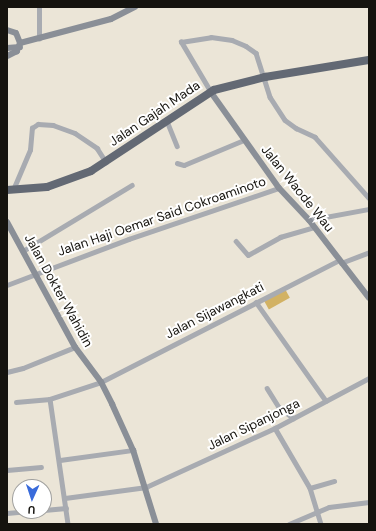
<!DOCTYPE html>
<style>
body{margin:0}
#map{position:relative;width:376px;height:531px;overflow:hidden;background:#ebe5d7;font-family:"DM Sans",sans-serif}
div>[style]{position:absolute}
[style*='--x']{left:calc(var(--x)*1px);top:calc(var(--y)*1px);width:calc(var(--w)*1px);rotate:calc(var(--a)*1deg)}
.green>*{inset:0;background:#d2b264;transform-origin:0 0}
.street>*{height:4.5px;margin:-2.25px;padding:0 2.25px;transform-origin:2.25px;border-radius:2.25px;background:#a8abb1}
.secondary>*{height:6px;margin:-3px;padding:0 3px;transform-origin:3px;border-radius:3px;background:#8a8f97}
.highway>*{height:8px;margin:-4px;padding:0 4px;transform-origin:4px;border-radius:4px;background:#636974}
span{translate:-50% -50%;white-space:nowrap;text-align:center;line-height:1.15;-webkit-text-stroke:4px #fff;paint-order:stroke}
.street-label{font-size:13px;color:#15130e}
.frame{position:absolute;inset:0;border:8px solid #15130e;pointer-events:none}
.north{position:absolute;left:12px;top:479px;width:40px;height:40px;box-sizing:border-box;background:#fff;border:1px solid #a1a19f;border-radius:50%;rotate:183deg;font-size:11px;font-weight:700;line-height:16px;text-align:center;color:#15130e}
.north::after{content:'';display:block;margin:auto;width:14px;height:18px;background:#396bdb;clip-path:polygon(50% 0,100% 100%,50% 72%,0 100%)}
</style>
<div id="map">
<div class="green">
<div style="left:285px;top:289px;width:10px;height:24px;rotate:61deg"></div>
</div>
<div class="street">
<div style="--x:39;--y:39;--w:32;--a:-90"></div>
<div style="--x:210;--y:91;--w:57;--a:-120.6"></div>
<div style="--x:181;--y:42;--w:30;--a:-9"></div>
<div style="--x:211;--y:37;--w:21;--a:8"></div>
<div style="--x:232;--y:40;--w:15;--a:23"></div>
<div style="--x:246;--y:46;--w:12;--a:35"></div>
<div style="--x:256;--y:53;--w:46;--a:72.3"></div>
<div style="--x:270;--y:97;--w:27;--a:57"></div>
<div style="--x:285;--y:120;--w:14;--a:36"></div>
<div style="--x:296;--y:128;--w:21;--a:25"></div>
<div style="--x:315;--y:137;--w:81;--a:48.5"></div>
<div style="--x:167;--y:121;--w:27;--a:68"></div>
<div style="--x:177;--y:163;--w:7;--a:16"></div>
<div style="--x:184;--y:165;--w:65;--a:-22.6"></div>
<div style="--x:13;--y:190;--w:43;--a:-67"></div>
<div style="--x:30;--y:150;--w:22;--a:-85"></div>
<div style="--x:32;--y:128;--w:7;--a:-34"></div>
<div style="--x:38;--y:124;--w:15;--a:4"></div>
<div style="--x:53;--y:125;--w:23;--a:20"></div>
<div style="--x:75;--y:133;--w:27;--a:34"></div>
<div style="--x:97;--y:148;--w:17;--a:57"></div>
<div style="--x:309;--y:220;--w:61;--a:-10.4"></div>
<div style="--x:236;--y:241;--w:18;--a:49"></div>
<div style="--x:248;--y:255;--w:37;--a:-29"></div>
<div style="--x:280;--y:237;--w:35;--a:-16"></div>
<div style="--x:23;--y:251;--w:127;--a:-31.2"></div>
<div style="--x:341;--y:263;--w:30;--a:-21"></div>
<div style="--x:7;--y:285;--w:130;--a:-20.7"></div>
<div style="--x:129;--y:239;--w:158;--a:-18.8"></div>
<div style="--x:256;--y:302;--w:121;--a:54.7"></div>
<div style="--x:7;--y:372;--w:16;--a:-14"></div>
<div style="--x:23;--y:368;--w:56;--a:-22"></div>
<div style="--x:267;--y:388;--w:22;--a:58"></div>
<div style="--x:279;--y:407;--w:18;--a:38"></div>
<div style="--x:50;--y:399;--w:126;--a:81.8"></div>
<div style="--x:16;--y:402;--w:34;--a:-5"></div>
<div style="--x:50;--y:399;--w:54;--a:-18.4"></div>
<div style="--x:101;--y:382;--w:267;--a:-27.1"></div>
<div style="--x:275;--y:428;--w:69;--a:59.7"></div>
<div style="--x:310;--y:488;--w:38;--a:73"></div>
<div style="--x:60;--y:460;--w:74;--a:-7.8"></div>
<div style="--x:7;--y:470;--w:34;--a:-5"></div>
<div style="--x:310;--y:488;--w:25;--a:-16"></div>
<div style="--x:65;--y:498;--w:82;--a:-7.7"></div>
<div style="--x:146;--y:487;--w:142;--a:-24.6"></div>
<div style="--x:275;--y:428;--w:106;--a:-28"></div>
<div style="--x:44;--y:510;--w:22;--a:-5"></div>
<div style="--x:7;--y:513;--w:21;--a:-5"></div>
<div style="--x:289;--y:524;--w:43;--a:-23"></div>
<div style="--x:329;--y:507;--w:40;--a:-7.1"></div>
</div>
<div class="secondary">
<div style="--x:7;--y:30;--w:9;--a:18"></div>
<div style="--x:16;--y:33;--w:11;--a:68"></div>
<div style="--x:20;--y:43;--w:9;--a:111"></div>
<div style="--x:17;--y:51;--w:11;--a:153"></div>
<div style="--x:20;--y:43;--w:94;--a:-14.8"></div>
<div style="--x:111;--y:19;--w:27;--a:-27"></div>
<div style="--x:7;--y:48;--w:13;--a:-4"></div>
<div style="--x:210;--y:91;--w:119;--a:54.6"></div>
<div style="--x:279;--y:188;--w:44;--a:46.8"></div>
<div style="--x:309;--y:220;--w:98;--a:52.4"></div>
<div style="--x:7;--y:222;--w:142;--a:61.5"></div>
<div style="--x:75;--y:347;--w:44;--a:53.4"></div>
<div style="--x:101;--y:382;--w:25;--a:63"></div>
<div style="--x:112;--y:404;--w:51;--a:65.5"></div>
<div style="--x:133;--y:450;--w:77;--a:72.7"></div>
</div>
<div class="highway">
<div style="--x:7;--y:190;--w:40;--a:-4.3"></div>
<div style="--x:47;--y:187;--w:47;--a:-20"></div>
<div style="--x:91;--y:171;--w:147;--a:-33.4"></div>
<div style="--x:214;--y:90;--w:53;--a:-14.3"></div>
<div style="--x:265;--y:77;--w:105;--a:-9.3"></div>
</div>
<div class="street-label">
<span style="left:155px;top:114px;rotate:-34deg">Jalan Gajah Mada</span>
<span style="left:297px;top:189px;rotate:51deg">Jalan Waode Wau</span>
<span style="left:162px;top:217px;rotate:-19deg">Jalan Haji Oemar Said Cokroaminoto</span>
<span style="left:58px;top:291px;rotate:61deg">Jalan Dokter Wahidin</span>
<span style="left:215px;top:311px;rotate:-27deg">Jalan Sijawangkati</span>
<span style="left:254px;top:425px;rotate:-26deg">Jalan Sipanjonga</span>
</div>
<div class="frame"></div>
<div class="north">U</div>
</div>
